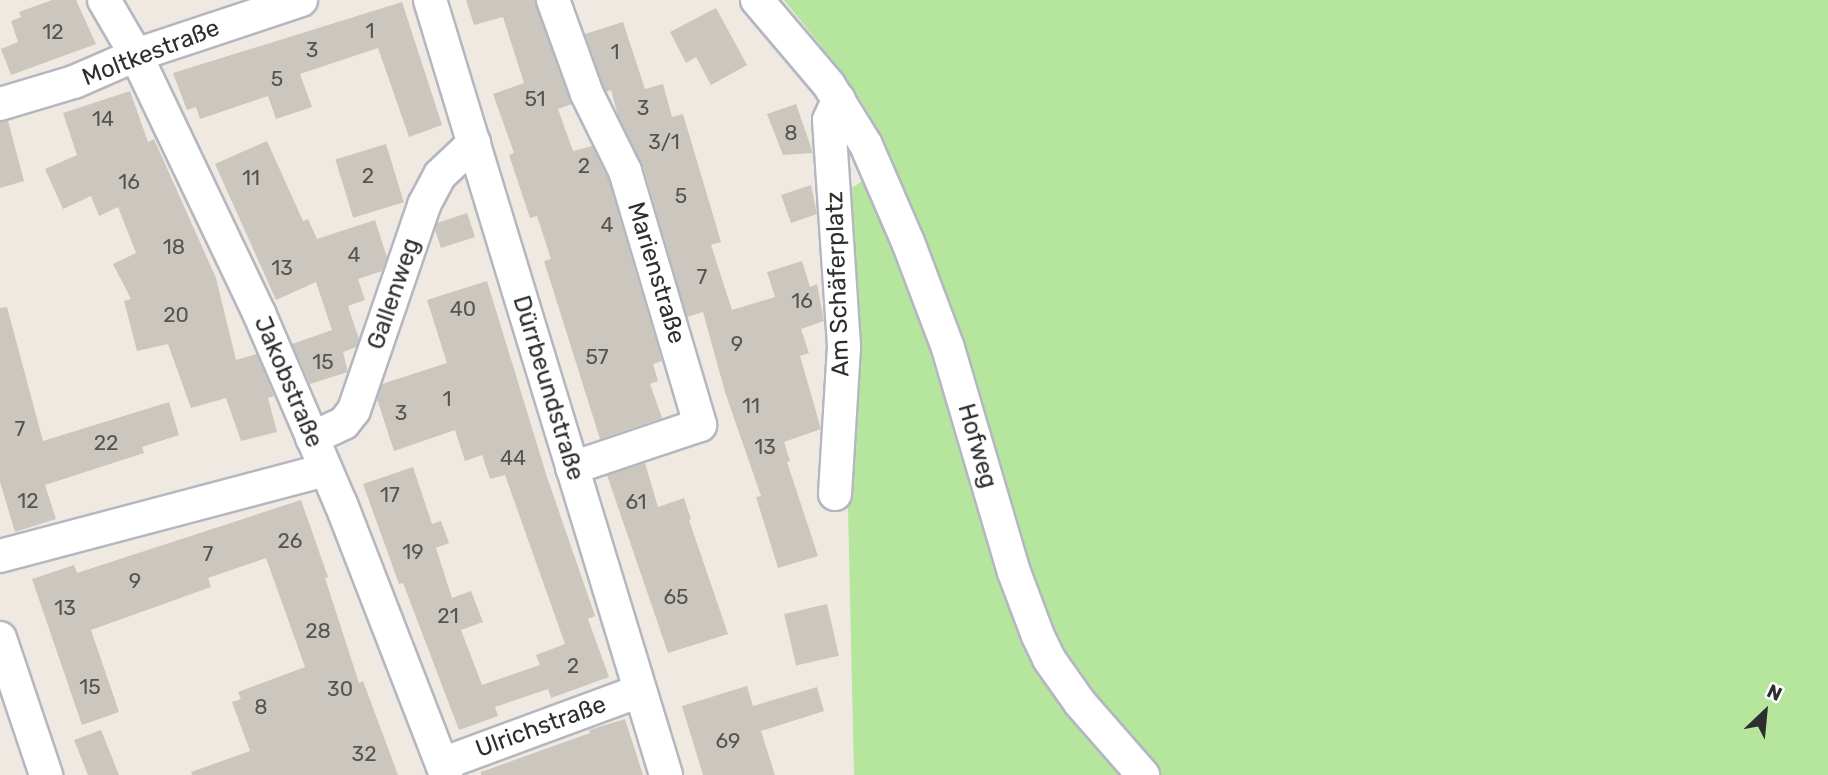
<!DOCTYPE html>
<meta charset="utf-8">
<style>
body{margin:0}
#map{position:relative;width:1828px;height:775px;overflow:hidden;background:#efe9e1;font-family:Rubik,sans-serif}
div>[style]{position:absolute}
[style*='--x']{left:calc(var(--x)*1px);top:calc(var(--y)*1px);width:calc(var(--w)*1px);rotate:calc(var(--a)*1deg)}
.green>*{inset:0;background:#b6e59e}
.building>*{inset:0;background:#cbc7bf;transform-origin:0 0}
.roads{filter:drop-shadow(2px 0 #b4b7c1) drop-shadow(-2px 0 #b4b7c1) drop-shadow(0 2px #b4b7c1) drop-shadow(0 -2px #b4b7c1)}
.minor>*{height:32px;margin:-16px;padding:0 16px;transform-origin:16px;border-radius:16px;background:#fff}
span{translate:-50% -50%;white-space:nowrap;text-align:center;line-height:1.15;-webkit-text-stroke:5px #fff;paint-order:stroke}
.number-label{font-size:21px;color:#555452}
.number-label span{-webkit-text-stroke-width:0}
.street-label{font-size:24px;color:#2e2e2e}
.north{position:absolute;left:1730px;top:677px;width:70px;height:70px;-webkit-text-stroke:5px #fff;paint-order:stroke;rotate:26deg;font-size:19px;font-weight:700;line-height:28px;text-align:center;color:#2e2e2e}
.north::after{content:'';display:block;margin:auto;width:24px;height:32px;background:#2e2e2e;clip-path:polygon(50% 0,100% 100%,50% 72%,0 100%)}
</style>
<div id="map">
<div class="green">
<div style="clip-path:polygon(784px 0,1828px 0,1828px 775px,854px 775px,841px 195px,892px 161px,868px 112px,845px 76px)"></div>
</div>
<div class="building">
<div style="clip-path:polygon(52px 0,76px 0,96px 44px,11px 75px,1px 49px,18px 42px,11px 21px,21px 17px,19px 12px)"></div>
<div style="clip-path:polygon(466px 0,535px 0,572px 104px,558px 109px,573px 151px,592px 146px,608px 178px,662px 361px,653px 364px,658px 381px,650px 384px,662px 418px,600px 439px,544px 261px,551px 259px,537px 216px,530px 218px,509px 155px,514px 153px,493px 94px,524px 83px,503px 17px,474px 25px)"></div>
<div style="clip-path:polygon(402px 2px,442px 125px,409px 137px,378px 48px,300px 74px,312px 107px,276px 119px,268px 96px,200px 119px,196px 107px,187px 110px,173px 73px)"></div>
<div style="clip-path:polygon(716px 8px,747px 65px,711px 85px,696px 57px,686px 63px,670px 32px)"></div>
<div style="clip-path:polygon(623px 22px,645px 89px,663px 84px,672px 117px,683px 114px,721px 242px,711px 245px,732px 310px,775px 297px,767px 272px,802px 261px,810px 287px,817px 284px,824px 321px,801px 329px,809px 353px,800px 356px,821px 429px,784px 442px,790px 461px,787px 462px,818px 556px,778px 568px,756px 497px,761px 496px,725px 392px,703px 312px,687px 317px,643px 166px,618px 116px,611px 90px,606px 92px,604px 87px,585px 34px)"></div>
<div style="clip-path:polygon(130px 91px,148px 142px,154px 139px,216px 278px,236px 360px,257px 354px,274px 396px,268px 398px,277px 432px,241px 441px,226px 398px,191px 408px,168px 344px,137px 351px,124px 301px,131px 299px,113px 264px,136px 253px,118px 207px,99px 216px,91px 196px,63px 209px,45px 169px,77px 155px,63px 113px)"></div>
<div style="clip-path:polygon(796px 104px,813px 153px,783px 155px,767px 114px)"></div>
<div style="clip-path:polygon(8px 121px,24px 181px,0 188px,0 122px)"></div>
<div style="clip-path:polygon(267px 141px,303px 221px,308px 219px,317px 239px,375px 220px,387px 257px,382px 271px,358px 279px,365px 300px,348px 306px,359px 339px,356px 347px,343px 352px,348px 372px,310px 384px,292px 344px,332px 330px,316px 282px,276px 300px,215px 164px)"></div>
<div style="left:386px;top:144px;width:61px;height:53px;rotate:73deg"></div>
<div style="clip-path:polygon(811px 185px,817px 214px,791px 223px,781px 195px)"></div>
<div style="clip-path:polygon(467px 213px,475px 237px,441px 248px,435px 230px,437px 223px)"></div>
<div style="clip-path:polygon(487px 281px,547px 477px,595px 616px,588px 619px,609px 677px,551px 698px,548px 689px,495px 707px,498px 716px,459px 730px,403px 583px,399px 584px,363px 484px,413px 467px,432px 524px,441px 521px,449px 543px,436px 548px,452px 598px,471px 591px,483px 622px,461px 630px,482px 685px,540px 665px,536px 655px,565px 644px,505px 475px,490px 479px,482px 455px,465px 461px,455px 430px,394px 451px,377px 399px,382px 384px,447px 363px,427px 300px)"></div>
<div style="clip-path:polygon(7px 307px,43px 441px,169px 402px,179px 435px,142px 447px,144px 453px,45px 485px,56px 519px,15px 532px,0 482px,0 308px)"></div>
<div style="clip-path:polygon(645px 463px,658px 507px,684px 498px,691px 519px,689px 520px,728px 634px,668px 653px,607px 475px)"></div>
<div style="clip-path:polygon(301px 500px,328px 577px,325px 578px,359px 683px,363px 681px,398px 775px,192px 775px,191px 772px,250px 751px,232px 702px,241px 699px,238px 692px,305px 667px,266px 558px,208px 578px,211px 587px,91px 630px,119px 712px,82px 725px,32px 579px,74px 565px,77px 573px)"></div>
<div style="left:827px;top:604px;width:53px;height:44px;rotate:77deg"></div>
<div style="clip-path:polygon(747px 686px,753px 706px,817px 687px,824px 711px,761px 731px,775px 775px,703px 775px,682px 706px)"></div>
<div style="clip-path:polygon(625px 719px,643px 775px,481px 775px,481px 772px,590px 733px,589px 730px)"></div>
<div style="clip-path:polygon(101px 730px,119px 775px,88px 775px,74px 740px)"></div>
</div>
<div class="roads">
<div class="minor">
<div style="--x:104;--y:0;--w:64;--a:59.8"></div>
<div style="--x:136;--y:55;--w:286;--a:64.5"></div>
<div style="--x:259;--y:313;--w:208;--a:66.8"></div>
<div style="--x:341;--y:504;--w:291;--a:68.8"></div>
<div style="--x:430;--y:0;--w:810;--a:73.06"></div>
<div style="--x:553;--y:0;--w:100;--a:70.1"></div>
<div style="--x:587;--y:94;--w:86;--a:63.7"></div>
<div style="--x:625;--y:171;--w:265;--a:73.5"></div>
<div style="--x:700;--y:425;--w:135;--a:161.4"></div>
<div style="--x:757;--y:0;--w:111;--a:49.7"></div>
<div style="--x:829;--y:85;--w:70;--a:58.3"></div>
<div style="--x:866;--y:145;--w:106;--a:66.6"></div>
<div style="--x:908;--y:242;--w:113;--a:69.3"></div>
<div style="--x:948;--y:348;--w:234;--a:73.6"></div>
<div style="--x:1014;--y:572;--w:68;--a:69.4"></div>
<div style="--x:1038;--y:636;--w:25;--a:64"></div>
<div style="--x:1049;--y:659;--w:54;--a:54.8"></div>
<div style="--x:1080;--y:703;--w:96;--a:48.8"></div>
<div style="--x:0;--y:104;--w:77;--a:-16.6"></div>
<div style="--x:74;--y:82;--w:68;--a:-23.5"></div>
<div style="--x:136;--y:55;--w:174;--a:-18.4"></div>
<div style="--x:312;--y:438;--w:35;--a:-25"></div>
<div style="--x:344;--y:423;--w:16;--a:-52"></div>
<div style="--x:354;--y:410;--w:217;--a:-71.1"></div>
<div style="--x:424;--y:205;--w:34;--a:-62"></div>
<div style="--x:440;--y:175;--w:47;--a:-43.3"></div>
<div style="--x:835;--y:494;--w:148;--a:-86.5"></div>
<div style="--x:844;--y:346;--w:226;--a:-93.8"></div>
<div style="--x:829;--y:120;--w:23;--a:-65"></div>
<div style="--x:0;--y:556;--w:336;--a:-14.8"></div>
<div style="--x:0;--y:638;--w:145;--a:71.4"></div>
<div style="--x:442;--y:764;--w:210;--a:-20.3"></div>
</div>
</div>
<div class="number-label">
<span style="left:370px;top:31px">1</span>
<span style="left:53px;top:32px">12</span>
<span style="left:312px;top:50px">3</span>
<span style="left:615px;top:52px">1</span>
<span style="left:277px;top:79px">5</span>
<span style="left:535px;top:99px">51</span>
<span style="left:643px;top:108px">3</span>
<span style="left:103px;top:119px">14</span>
<span style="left:791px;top:133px">8</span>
<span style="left:664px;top:142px">3/1</span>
<span style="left:584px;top:166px">2</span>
<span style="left:368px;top:176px">2</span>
<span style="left:251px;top:178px">11</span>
<span style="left:129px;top:182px">16</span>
<span style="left:681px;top:196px">5</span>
<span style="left:607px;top:225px">4</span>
<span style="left:174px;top:247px">18</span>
<span style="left:354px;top:255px">4</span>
<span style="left:282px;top:268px">13</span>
<span style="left:702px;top:277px">7</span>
<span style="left:802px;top:301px">16</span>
<span style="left:463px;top:309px">40</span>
<span style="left:176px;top:315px">20</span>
<span style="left:737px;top:344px">9</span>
<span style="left:597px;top:357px">57</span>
<span style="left:323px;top:362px">15</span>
<span style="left:447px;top:399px">1</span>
<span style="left:751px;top:406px">11</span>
<span style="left:401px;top:413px">3</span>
<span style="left:20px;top:429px">7</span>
<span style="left:106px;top:443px">22</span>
<span style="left:765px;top:447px">13</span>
<span style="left:513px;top:458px">44</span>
<span style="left:390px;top:495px">17</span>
<span style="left:28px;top:501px">12</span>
<span style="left:636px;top:502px">61</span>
<span style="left:290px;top:541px">26</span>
<span style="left:413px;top:552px">19</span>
<span style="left:208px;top:554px">7</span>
<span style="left:135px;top:581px">9</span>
<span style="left:676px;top:597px">65</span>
<span style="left:65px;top:608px">13</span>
<span style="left:448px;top:616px">21</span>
<span style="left:318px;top:631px">28</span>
<span style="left:573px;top:666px">2</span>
<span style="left:90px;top:687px">15</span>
<span style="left:340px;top:689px">30</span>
<span style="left:261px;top:707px">8</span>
<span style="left:728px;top:741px">69</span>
<span style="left:364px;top:754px">32</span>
</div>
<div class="street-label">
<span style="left:151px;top:53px;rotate:-21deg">Moltkestraße</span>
<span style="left:656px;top:273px;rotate:73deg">Marienstraße</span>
<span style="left:838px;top:284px;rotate:-92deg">Am Schäferplatz</span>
<span style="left:394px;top:294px;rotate:-71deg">Gallenweg</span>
<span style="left:288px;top:382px;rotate:67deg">Jakobstraße</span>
<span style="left:548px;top:388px;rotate:73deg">Dürrbeundstraße</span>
<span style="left:977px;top:446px;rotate:74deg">Hofweg</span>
<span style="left:541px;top:727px;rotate:-20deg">Ulrichstraße</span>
</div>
<div class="north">N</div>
</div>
